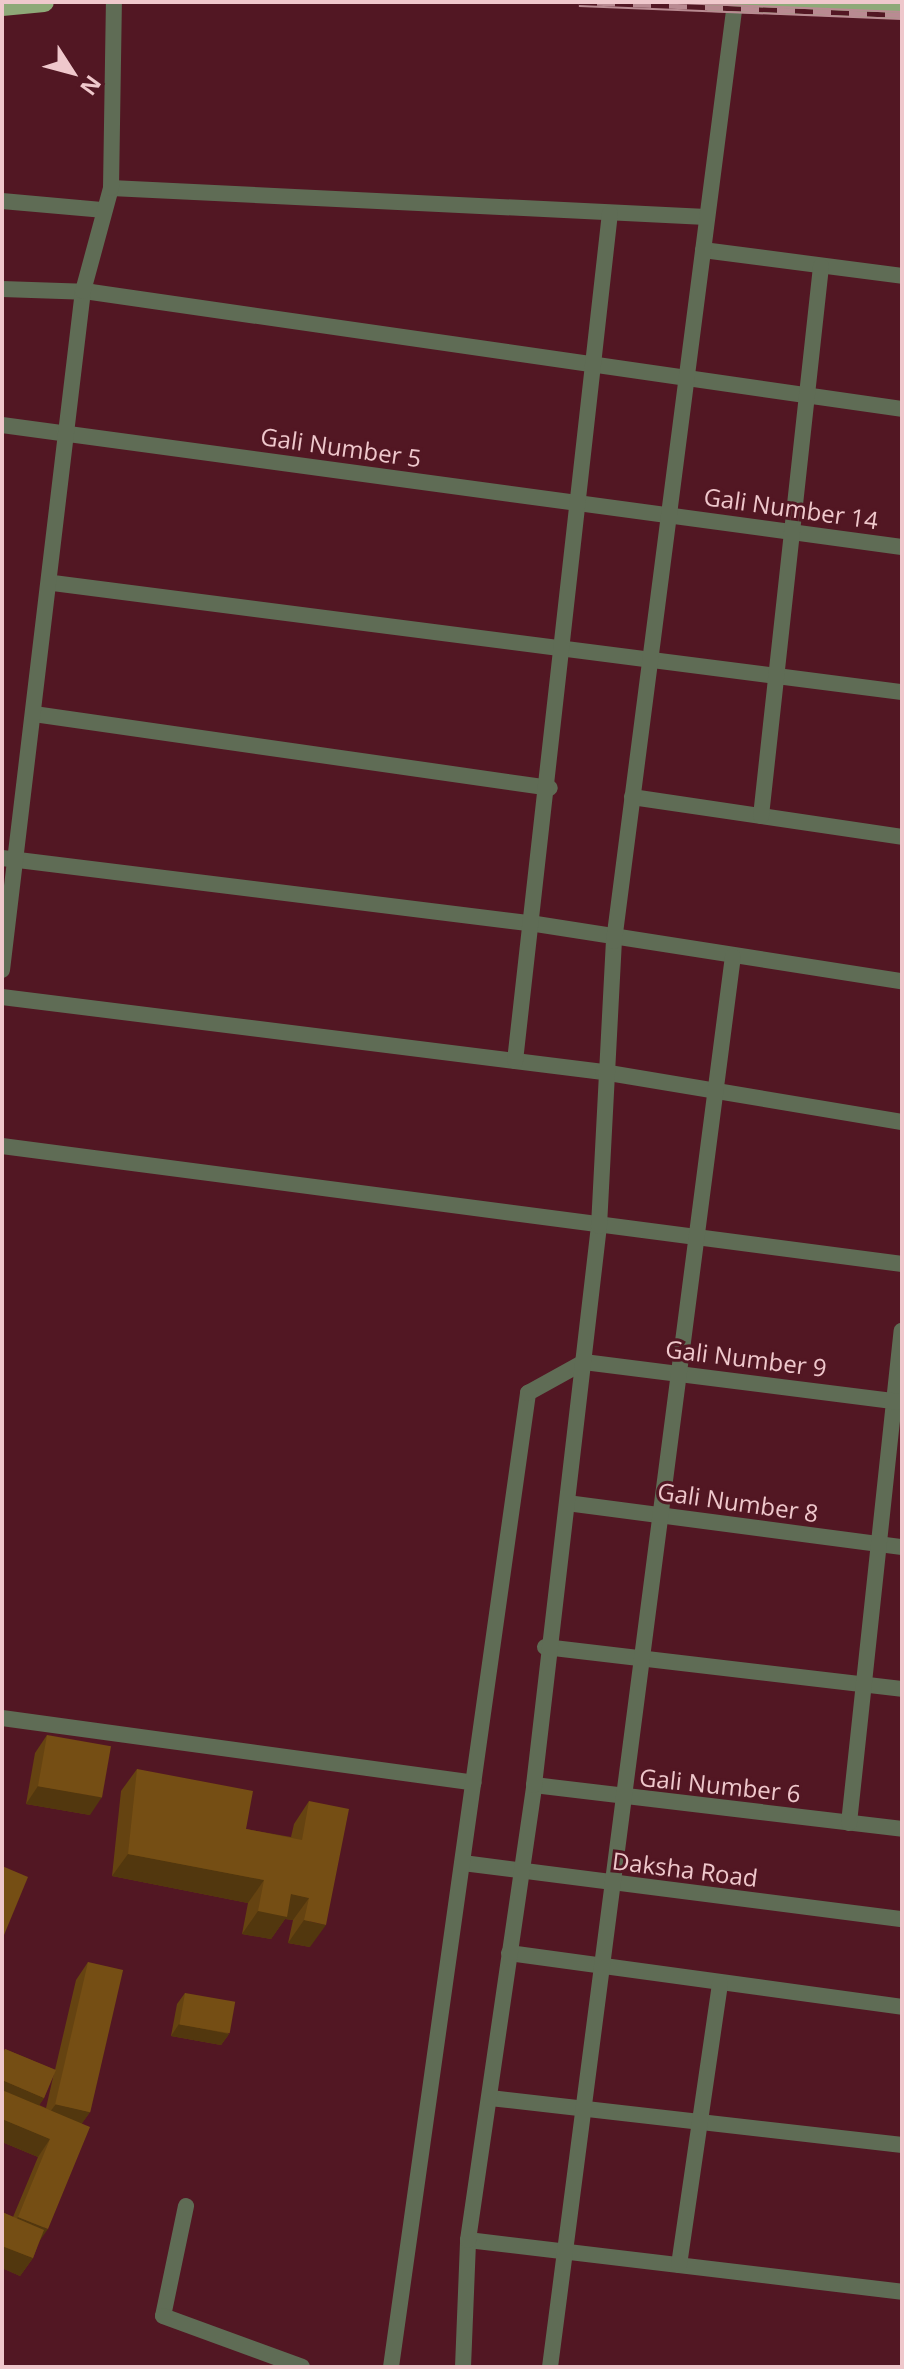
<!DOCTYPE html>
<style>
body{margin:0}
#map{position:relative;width:904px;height:2369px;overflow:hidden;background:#521723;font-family:"Open Sans",sans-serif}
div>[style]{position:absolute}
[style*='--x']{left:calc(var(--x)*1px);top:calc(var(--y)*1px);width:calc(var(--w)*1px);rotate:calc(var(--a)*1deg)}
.minor>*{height:16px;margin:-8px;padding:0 8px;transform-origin:8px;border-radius:8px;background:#5f6c55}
.primary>*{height:20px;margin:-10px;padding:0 10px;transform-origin:10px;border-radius:10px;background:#8ea978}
.rail>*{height:9px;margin-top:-4.5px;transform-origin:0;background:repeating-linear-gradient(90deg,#521723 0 18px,#b98b92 0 36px);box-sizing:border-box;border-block:2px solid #b98b92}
.wall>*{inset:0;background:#654311}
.shaded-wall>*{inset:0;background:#52370e}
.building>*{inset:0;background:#754e14;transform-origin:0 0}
span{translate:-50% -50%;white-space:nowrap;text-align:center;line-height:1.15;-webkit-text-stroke:6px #521723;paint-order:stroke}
.street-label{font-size:24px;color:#efc8cc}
.frame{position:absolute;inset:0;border:4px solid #efc8cc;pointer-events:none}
.north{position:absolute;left:32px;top:32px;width:80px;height:80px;-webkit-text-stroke:6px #521723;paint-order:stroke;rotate:126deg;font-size:22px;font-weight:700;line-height:32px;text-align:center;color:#efc8cc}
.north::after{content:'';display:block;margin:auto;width:28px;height:36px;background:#efc8cc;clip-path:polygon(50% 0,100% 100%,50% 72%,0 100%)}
</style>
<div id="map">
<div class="minor">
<div style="--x:111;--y:188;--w:596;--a:2.79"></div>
<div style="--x:2;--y:201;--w:100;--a:5.1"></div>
<div style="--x:703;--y:250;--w:201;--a:7.4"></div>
<div style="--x:2;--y:289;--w:89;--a:1.9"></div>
<div style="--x:91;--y:292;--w:819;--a:8.21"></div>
<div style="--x:2;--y:425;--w:908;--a:7.72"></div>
<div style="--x:53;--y:583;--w:856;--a:7.32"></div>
<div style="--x:34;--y:714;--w:521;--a:8.16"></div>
<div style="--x:632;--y:797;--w:273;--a:8.4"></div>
<div style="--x:761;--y:816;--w:553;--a:-83.77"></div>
<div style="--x:2;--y:858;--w:538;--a:7.05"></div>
<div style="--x:536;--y:924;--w:370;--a:8.9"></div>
<div style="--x:2;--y:970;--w:684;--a:-83.2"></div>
<div style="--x:83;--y:291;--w:107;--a:-74.8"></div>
<div style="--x:111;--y:188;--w:186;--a:-89.1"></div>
<div style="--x:2;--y:997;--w:606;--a:7.11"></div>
<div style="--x:603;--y:1072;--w:303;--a:9.5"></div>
<div style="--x:515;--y:1061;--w:853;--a:-83.61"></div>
<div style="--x:2;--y:1146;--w:908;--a:7.47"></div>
<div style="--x:567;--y:1503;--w:338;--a:7.5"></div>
<div style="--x:545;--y:1647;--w:359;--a:6.7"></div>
<div style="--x:2;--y:1718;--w:476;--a:7.8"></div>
<div style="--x:534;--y:1785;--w:371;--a:6.8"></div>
<div style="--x:849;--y:1823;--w:495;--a:-83.9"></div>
<div style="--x:463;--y:1863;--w:443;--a:7.3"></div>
<div style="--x:509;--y:1953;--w:397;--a:7.8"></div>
<div style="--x:490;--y:2098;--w:415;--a:6.5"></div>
<div style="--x:186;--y:2206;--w:112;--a:101.8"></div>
<div style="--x:163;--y:2316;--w:148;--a:20.1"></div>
<div style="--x:468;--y:2240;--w:437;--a:6.8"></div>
<div style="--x:679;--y:2265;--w:284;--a:-81.7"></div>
<div style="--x:391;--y:2367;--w:984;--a:-81.99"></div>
<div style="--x:528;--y:1393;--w:64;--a:-29"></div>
<div style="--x:584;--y:1362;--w:321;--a:7.2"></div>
<div style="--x:463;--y:2367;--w:127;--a:-87.7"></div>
<div style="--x:468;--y:2240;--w:460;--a:-81.7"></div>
<div style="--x:534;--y:1785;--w:563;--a:-83.37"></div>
<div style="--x:599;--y:1226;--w:285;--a:-87"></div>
<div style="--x:614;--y:941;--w:946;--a:-82.65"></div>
<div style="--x:550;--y:2367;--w:1422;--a:-82.61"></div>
</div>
<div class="primary">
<div style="--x:712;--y:2;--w:190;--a:2.1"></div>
<div style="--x:2;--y:6;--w:42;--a:-5.4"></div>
</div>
<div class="rail">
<div style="--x:579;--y:2;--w:323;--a:2.3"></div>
</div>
<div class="wall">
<div style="clip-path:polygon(47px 1735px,90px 1815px,26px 1804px,35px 1753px)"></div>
<div style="clip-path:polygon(137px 1769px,246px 1829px,291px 1837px,294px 1824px,309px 1801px,310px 1947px,288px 1943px,293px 1920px,285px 1919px,271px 1939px,242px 1934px,248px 1903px,112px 1876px,121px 1791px)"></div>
<div style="clip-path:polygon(evenodd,88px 1962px,90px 2112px,82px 2123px,33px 2258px,20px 2276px,2px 2268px,2px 2212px,13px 2217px,38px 2157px,2px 2142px,2px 2054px,5px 2049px,55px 2070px,76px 1980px,88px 1962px,54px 2073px,46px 2108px,39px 2105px,44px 2098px,54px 2073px)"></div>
<div style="clip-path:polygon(185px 1993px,229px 2034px,221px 2045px,171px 2036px,177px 2004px)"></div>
</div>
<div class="shaded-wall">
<div style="clip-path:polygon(38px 1786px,102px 1797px,90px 1815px,26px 1804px)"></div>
<div style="clip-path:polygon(128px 1854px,264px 1880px,248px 1903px,112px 1876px)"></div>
<div style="clip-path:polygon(291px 1894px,309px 1898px,293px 1920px,285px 1919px,271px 1939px,242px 1934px,258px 1911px)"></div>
<div style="clip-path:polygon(304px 1920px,326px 1925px,310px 1947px,288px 1943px)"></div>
<div style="clip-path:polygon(179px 2024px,229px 2034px,221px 2045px,171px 2036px)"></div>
<div style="clip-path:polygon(2px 2080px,44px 2098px,36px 2110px,2px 2095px)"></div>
<div style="clip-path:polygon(56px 2104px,90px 2112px,78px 2129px,43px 2121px)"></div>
<div style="clip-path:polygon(2px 2119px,50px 2139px,38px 2157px,2px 2142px)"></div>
<div style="clip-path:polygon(18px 2217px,48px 2229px,36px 2246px,6px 2234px)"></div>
<div style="clip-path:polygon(2px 2246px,33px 2258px,20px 2276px,2px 2268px)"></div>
</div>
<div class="building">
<div style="left:47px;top:1735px;width:65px;height:52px;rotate:10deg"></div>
<div style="clip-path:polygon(137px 1769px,253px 1791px,246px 1829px,302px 1840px,309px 1801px,349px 1809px,326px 1925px,304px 1920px,309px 1898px,291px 1894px,287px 1917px,258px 1911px,264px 1880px,128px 1854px)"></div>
<div style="clip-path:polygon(2px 1866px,28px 1877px,4px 1935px,2px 1934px)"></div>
<div style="left:88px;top:1962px;width:36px;height:146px;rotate:13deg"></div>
<div style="left:185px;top:1993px;width:51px;height:32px;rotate:10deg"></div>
<div style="clip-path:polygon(5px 2049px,56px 2070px,44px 2098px,2px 2080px,2px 2056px)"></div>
<div style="clip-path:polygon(2px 2090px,90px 2127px,48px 2229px,18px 2217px,50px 2139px,2px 2119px)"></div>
<div style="clip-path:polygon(2px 2212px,44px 2230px,33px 2258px,2px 2246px)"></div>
</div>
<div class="street-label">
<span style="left:341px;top:447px;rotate:8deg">Gali Number 5</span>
<span style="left:791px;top:508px;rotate:8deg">Gali Number 14</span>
<span style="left:746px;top:1358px;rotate:7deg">Gali Number 9</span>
<span style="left:738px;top:1502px;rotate:8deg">Gali Number 8</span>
<span style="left:720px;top:1785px;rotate:6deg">Gali Number 6</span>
<span style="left:685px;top:1869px;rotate:7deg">Daksha Road</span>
</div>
<div class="frame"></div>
<div class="north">N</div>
</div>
